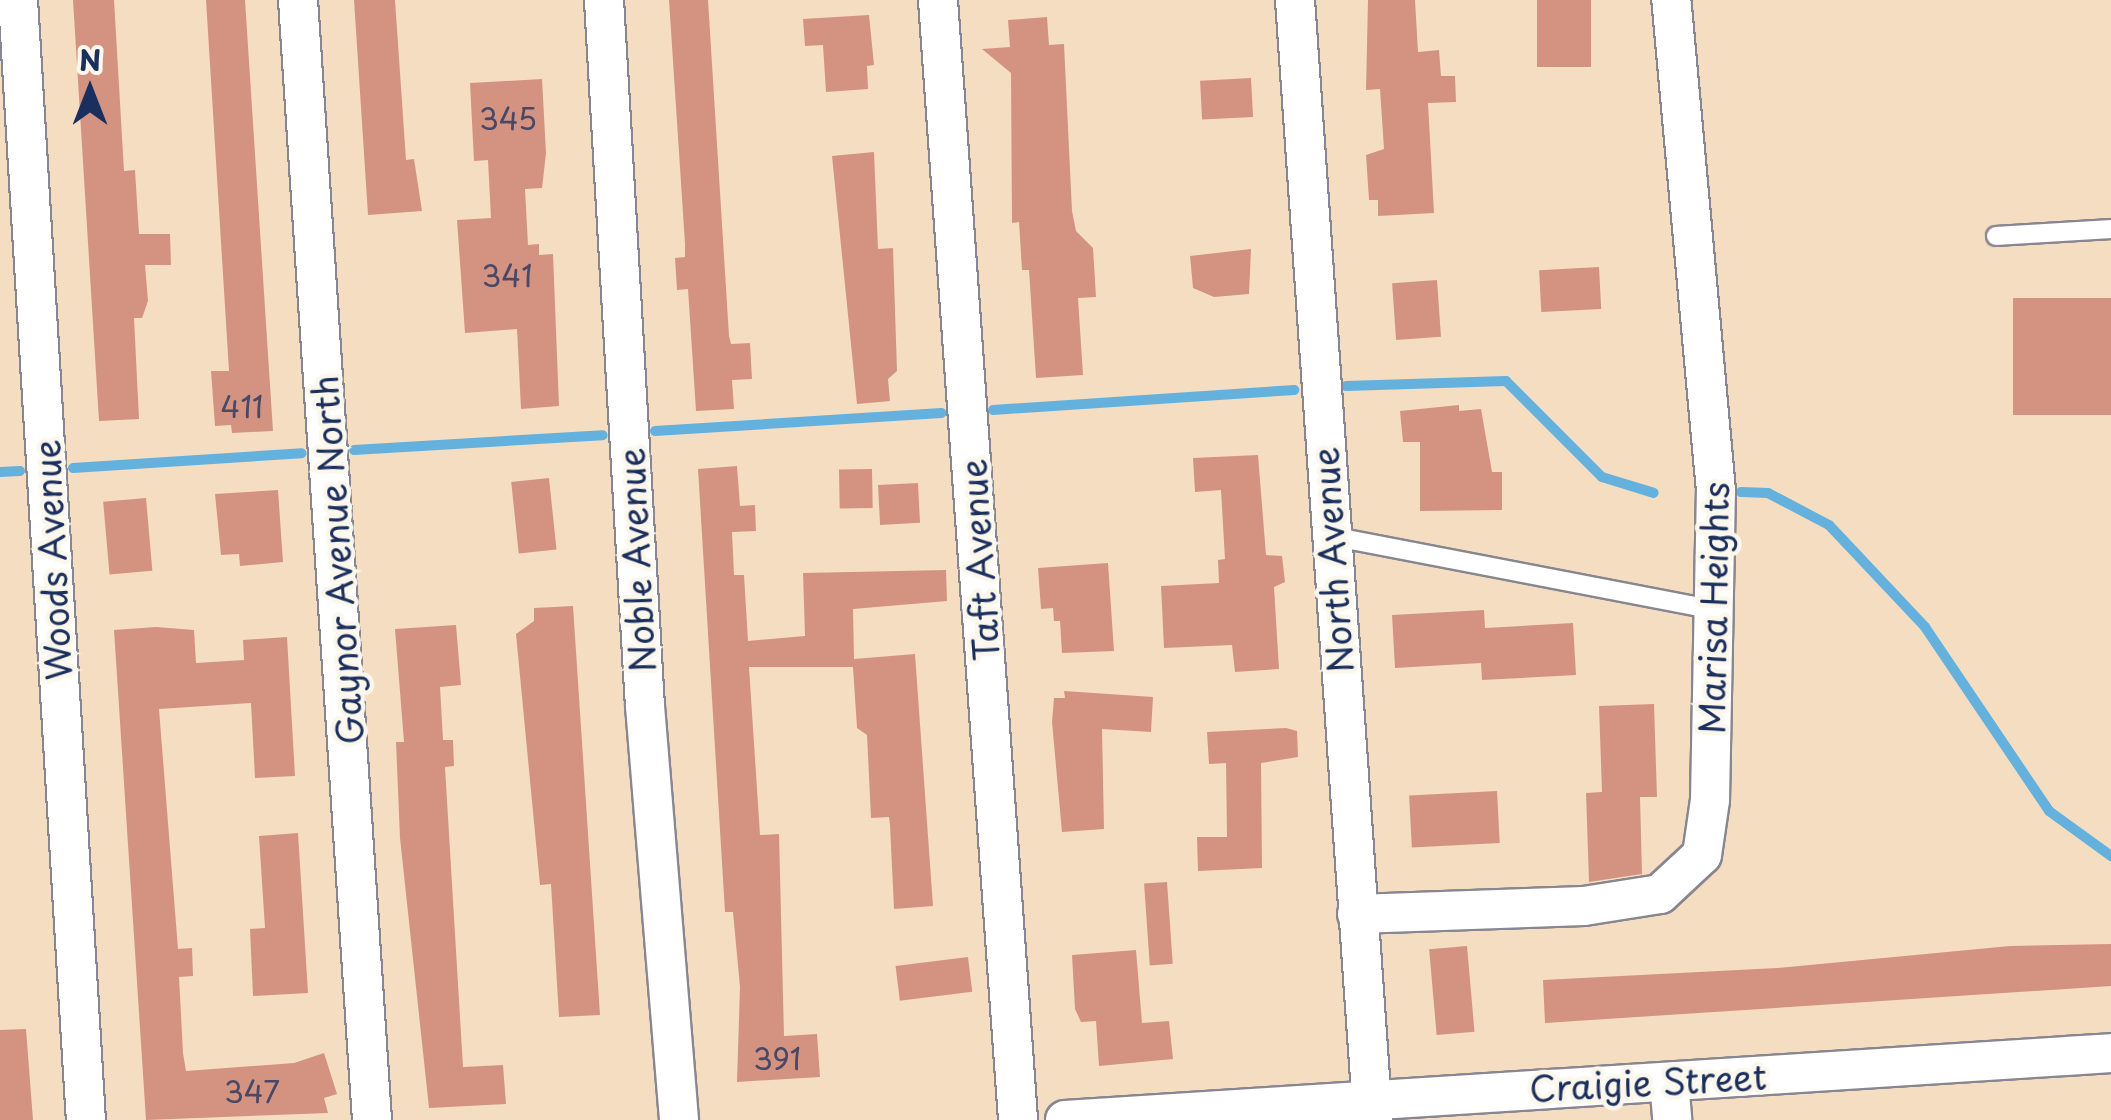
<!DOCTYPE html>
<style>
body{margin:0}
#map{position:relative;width:2111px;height:1120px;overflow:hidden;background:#f5ddc2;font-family:"Playpen Sans",sans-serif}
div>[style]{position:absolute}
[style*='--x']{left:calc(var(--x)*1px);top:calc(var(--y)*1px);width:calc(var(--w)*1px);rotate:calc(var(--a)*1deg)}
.stream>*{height:10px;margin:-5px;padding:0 5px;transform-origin:5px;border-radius:5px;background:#65b1de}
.building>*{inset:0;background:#d49380;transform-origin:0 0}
.roads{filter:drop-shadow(2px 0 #888690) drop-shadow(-2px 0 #888690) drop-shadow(0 2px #888690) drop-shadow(0 -2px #888690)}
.lane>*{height:18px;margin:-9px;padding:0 9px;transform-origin:9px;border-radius:9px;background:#fff}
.street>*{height:38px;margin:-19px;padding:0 19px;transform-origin:19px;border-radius:19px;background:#fff}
span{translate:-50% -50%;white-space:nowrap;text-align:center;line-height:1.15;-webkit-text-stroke:9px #fbf7ec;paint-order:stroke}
.number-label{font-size:30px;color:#494866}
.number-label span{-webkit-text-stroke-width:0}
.street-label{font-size:35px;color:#1b2f5e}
.north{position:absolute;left:40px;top:40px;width:100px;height:100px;-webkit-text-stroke:8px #fbf7ec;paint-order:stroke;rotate:0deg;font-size:28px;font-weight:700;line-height:40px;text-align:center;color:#1b2f5e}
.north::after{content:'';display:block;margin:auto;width:35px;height:45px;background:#1b2f5e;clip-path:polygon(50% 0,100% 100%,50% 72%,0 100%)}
</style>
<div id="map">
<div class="stream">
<div style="--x:1346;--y:386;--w:160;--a:-1.8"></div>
<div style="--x:1506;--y:381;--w:136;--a:45"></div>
<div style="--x:1602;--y:477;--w:54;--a:17.1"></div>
<div style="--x:993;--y:410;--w:302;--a:-3.8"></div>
<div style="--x:655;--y:431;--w:287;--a:-3.6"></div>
<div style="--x:354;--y:450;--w:249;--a:-3.4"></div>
<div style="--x:73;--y:468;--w:229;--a:-3.7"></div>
<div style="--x:0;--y:472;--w:20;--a:-3"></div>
<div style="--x:1741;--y:492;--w:27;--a:2"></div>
<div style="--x:1768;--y:493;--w:69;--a:27.7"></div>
<div style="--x:1829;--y:525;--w:140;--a:46.7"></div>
<div style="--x:1925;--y:627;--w:222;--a:56"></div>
<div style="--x:2049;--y:811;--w:77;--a:36"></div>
</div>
<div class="building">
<div style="clip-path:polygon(73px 0,114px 0,124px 171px,135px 170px,139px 234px,170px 234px,171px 265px,145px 265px,148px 301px,142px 318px,134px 318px,139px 419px,99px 421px)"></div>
<div style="clip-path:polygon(206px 0,245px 0,273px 431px,232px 433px,231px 425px,215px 426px,211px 371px,229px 371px)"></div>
<div style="clip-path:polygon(354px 0,395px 0,406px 160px,414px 159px,422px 211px,368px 215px)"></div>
<div style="clip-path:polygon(669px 0,708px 0,729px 336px,731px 344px,750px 343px,752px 379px,732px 380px,734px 409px,696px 411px,688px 289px,677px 290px,675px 258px,685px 257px,685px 244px)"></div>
<div style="clip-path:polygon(1368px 0,1415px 0,1418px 52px,1439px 50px,1441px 76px,1455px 76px,1456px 102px,1428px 103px,1434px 213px,1378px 216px,1378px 200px,1369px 200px,1366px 155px,1384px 149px,1380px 89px,1366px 90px)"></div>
<div style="left:1537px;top:0;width:54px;height:67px"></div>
<div style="clip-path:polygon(869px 15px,874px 65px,867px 66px,868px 89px,826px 92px,823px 45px,805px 46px,803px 19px)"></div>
<div style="clip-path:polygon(1047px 17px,1049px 45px,1064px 44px,1072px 211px,1076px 231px,1093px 248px,1096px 297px,1078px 298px,1083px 375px,1036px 378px,1029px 270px,1022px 270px,1019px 222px,1012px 223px,1011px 73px,982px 49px,1010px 47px,1008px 20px)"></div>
<div style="left:1251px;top:78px;width:39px;height:51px;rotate:87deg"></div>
<div style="clip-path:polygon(542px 79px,546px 153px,542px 188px,525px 189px,528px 245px,539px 244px,539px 255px,553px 254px,559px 406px,521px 409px,517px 329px,465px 333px,457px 220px,491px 218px,488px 160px,474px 161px,470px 83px)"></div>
<div style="clip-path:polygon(874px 152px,878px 249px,893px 248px,897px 371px,888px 379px,890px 401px,857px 404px,832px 156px)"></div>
<div style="clip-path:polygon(1251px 249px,1249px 294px,1214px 297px,1193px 288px,1190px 256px)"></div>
<div style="left:1599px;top:267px;width:42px;height:60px;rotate:87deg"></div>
<div style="left:1437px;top:280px;width:57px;height:45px;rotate:86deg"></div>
<div style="left:2111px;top:298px;width:117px;height:98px;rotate:90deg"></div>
<div style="clip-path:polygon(1459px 405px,1459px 411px,1481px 409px,1492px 472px,1502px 472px,1502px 510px,1420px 511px,1420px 442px,1403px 442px,1400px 411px)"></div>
<div style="clip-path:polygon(1258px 455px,1266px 555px,1282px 556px,1285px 582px,1274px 587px,1279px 669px,1235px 672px,1232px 645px,1164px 648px,1161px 586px,1219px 583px,1218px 560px,1225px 559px,1221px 490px,1195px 492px,1193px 458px)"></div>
<div style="clip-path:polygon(737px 466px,740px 506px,755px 505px,756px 531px,732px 532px,734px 575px,744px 575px,748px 641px,805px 636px,803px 573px,946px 570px,947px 601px,853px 609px,854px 659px,915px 654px,933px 906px,894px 909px,890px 825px,889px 817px,871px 818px,867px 735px,857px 728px,853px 667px,749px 667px,760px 835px,779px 834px,784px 1036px,817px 1034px,820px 1077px,737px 1082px,740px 987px,733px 912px,725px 912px,698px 469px)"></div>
<div style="left:872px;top:469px;width:39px;height:33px;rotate:89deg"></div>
<div style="left:549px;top:478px;width:72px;height:38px;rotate:84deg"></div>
<div style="left:878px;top:485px;width:40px;height:40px;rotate:-3deg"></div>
<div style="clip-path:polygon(278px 490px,283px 562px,240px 566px,239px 554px,221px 555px,215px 494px)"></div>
<div style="left:146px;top:498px;width:73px;height:43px;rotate:85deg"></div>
<div style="clip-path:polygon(1108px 563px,1114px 651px,1062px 653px,1060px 621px,1054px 621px,1053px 608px,1041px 609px,1038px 568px)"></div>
<div style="clip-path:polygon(573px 606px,600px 1015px,559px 1017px,551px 884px,540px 885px,516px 634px,534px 621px,534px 608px)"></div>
<div style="clip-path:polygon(1484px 610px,1485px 628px,1573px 623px,1576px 675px,1482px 680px,1481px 663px,1395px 668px,1392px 615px)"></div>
<div style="clip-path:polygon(456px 625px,461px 685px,440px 687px,443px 740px,453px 740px,454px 766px,445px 767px,463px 1067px,503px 1065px,506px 1104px,429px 1108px,400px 838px,396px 742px,404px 742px,395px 629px)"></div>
<div style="clip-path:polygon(156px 627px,194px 630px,196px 663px,244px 660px,243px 640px,287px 637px,295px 776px,255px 778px,251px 703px,159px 709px,178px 949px,192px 948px,193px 976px,179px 977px,183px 1053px,186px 1071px,294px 1063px,324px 1053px,337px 1094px,324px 1098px,328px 1113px,146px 1120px,114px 630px)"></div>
<div style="clip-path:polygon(1064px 691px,1153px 697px,1151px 732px,1102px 729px,1104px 829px,1062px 832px,1052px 722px,1054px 698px,1065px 698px)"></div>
<div style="clip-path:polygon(1654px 704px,1657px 797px,1640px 797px,1642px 874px,1589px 882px,1586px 793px,1602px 792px,1599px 706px)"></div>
<div style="clip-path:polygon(1286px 728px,1297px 731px,1298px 757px,1261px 763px,1262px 868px,1198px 871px,1197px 837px,1227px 837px,1226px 763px,1209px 764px,1207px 732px)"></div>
<div style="left:1497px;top:791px;width:52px;height:88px;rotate:87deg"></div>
<div style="clip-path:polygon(298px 833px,308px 993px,253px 996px,250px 929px,265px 928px,259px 836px)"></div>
<div style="left:1167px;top:882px;width:82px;height:23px;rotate:86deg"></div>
<div style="clip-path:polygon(2111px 944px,2111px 986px,1545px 1023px,1543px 980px,1777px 968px,2010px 946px)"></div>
<div style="left:1467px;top:946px;width:86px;height:38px;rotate:85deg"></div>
<div style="clip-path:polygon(1136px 950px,1142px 1023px,1169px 1021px,1173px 1059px,1099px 1066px,1096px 1021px,1081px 1022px,1075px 1009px,1072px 955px)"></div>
<div style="left:968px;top:957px;width:35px;height:73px;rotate:83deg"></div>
<div style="clip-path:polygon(26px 1029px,33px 1120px,0 1120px,0 1030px)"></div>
</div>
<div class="roads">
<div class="lane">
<div style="--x:1996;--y:236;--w:115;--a:-3.5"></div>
<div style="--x:1331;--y:536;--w:387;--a:10.9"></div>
</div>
<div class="street">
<div style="--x:18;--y:0;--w:1122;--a:86.53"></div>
<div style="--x:298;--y:0;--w:1122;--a:86.22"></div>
<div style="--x:604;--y:0;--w:707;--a:86.68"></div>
<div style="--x:645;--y:706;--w:415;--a:85.3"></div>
<div style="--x:938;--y:0;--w:1123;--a:85.91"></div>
<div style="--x:1295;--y:0;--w:1123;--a:86.02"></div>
<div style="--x:1357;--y:914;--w:227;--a:-2"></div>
<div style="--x:1584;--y:906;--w:77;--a:-9"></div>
<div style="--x:1660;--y:894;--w:57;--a:-42.9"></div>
<div style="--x:1702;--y:855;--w:56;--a:-81.7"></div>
<div style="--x:1710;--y:800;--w:309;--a:-88.9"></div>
<div style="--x:1716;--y:491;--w:493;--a:-95.2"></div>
<div style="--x:1669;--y:1082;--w:38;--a:85"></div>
<div style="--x:1065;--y:1120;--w:1048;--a:-3.66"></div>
</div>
</div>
<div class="number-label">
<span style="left:508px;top:118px">345</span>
<span style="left:507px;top:275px">341</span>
<span style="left:242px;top:406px">411</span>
<span style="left:777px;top:1058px">391</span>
<span style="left:252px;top:1091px">347</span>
</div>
<div class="street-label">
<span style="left:52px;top:560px;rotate:-93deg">Woods Avenue</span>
<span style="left:337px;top:560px;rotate:-94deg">Gaynor Avenue North</span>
<span style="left:636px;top:560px;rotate:-93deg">Noble Avenue</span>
<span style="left:979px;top:560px;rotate:-94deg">Taft Avenue</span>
<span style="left:1332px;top:560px;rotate:-94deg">North Avenue</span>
<span style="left:1713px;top:608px;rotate:-89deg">Marisa Heights</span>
<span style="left:1648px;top:1082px;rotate:-3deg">Craigie Street</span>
</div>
<div class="north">N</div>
</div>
